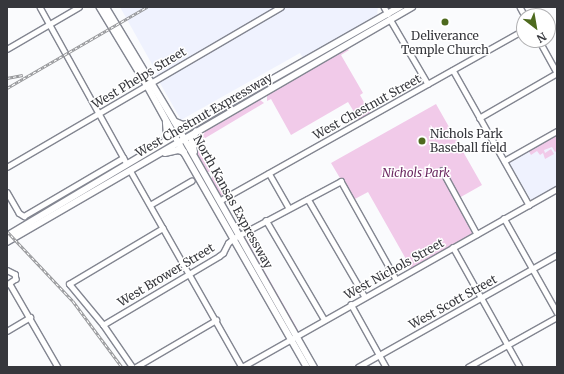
<!DOCTYPE html>
<style>
body{margin:0}
#map{position:relative;width:564px;height:374px;overflow:hidden;background:#fafbfd;font-family:Merriweather,serif}
div>[style]{position:absolute}
[style*='--x']{left:calc(var(--x)*1px);top:calc(var(--y)*1px);width:calc(var(--w)*1px);rotate:calc(var(--a)*1deg)}
.built>*{inset:0;background:#eff2fe}
.green>*{inset:0;background:#f1cae9}
.roads{filter:drop-shadow(1px 0 #838691) drop-shadow(-1px 0 #838691) drop-shadow(0 1px #838691) drop-shadow(0 -1px #838691)}
.minor>*{height:4.5px;margin:-2.25px;padding:0 2.25px;transform-origin:2.25px;border-radius:2.25px;background:#fff}
.major>*{height:5.5px;margin:-2.75px;padding:0 2.75px;transform-origin:2.75px;border-radius:2.75px;background:#fff}
.rail>*{height:2.5px;margin-top:-1.25px;transform-origin:0;background:repeating-linear-gradient(90deg,#fff 0 3px,#939497 0 6px);box-sizing:border-box;border-block:1px solid #939497}
.dots>*{width:11px;height:11px;translate:-50% -50%;box-sizing:border-box;border:2px solid #fff;border-radius:50%}
span{translate:-50% -50%;white-space:nowrap;text-align:center;line-height:1.15;-webkit-text-stroke:3px #fff;paint-order:stroke}
.poi-label{font-size:12px;color:#36373c}
.left{translate:0 -50%;text-align:left}
.street-label{font-size:12px;color:#36373c}
.park-label{font-size:12px;color:#6d2b63;font-style:italic}
.frame{position:absolute;inset:0;border:8px solid #36373c;pointer-events:none}
.north{position:absolute;left:516px;top:8px;width:40px;height:40px;box-sizing:border-box;background:#fff;border:1px solid #afafb1;border-radius:50%;rotate:149deg;font-size:11px;font-weight:700;line-height:16px;text-align:center;color:#36373c}
.north::after{content:'';display:block;margin:auto;width:14px;height:18px;background:#4e6a1e;clip-path:polygon(50% 0,100% 100%,50% 72%,0 100%)}
</style>
<div id="map">
<div class="built">
<div style="clip-path:polygon(120px 7px,378px 7px,377px 15px,303px 58px,300px 53px,181px 120px,156px 76px,158px 75px)"></div>
<div style="clip-path:polygon(557px 133px,557px 186px,531px 200px,508px 161px)"></div>
</div>
<div class="green">
<div style="clip-path:polygon(347px 49px,349px 50px,341px 55px,363px 93px,360px 95px,370px 113px,359px 120px,348px 102px,291px 135px,271px 99px,267px 101px,267px 95px)"></div>
<div style="clip-path:polygon(259px 99px,264px 103px,202px 140px,201px 154px,211px 171px,208px 172px,196px 152px,196px 137px)"></div>
<div style="clip-path:polygon(436px 104px,482px 185px,459px 198px,473px 233px,411px 268px,368px 192px,353px 200px,331px 163px)"></div>
<div style="clip-path:polygon(555px 135px,557px 138px,557px 151px,555px 152px,552px 147px,544px 150px,545px 153px,551px 149px,554px 154px,545px 159px,543px 153px,540px 155px,537px 151px,531px 155px,528px 150px)"></div>
<div style="clip-path:polygon(213px 175px,215px 178px,218px 176px,228px 194px,222px 197px,219px 195px,211px 180px)"></div>
<div style="clip-path:polygon(244px 235px,298px 330px,296px 329px,244px 238px)"></div>
</div>
<div class="roads">
<div class="minor">
<div style="--x:40;--y:7;--w:179;--a:61"></div>
<div style="--x:384;--y:7;--w:8;--a:60"></div>
<div style="--x:520;--y:7;--w:10;--a:61"></div>
<div style="--x:390;--y:19;--w:75;--a:59.7"></div>
<div style="--x:539;--y:40;--w:37;--a:61"></div>
<div style="--x:7;--y:49;--w:83;--a:-30.3"></div>
<div style="--x:453;--y:70;--w:155;--a:60.6"></div>
<div style="--x:479;--y:118;--w:90;--a:-30"></div>
<div style="--x:504;--y:161;--w:61;--a:-29.5"></div>
<div style="--x:7;--y:167;--w:317;--a:-30.3"></div>
<div style="--x:130;--y:170;--w:227;--a:60.4"></div>
<div style="--x:442;--y:170;--w:73;--a:61.3"></div>
<div style="--x:269;--y:173;--w:40;--a:60.3"></div>
<div style="--x:7;--y:192;--w:24;--a:60"></div>
<div style="--x:19;--y:213;--w:6;--a:31"></div>
<div style="--x:24;--y:216;--w:115;--a:-30.4"></div>
<div style="--x:308;--y:199;--w:113;--a:59.8"></div>
<div style="--x:219;--y:201;--w:350;--a:-29.3"></div>
<div style="--x:150;--y:205;--w:48;--a:-30.3"></div>
<div style="--x:504;--y:218;--w:108;--a:60.6"></div>
<div style="--x:266;--y:220;--w:115;--a:59.6"></div>
<div style="--x:453;--y:247;--w:137;--a:60.8"></div>
<div style="--x:7;--y:270;--w:9;--a:27"></div>
<div style="--x:15;--y:274;--w:5;--a:79"></div>
<div style="--x:16;--y:279;--w:11;--a:146"></div>
<div style="--x:10;--y:284;--w:96;--a:60"></div>
<div style="--x:351;--y:304;--w:72;--a:60.9"></div>
<div style="--x:103;--y:325;--w:135;--a:-30.7"></div>
<div style="--x:219;--y:256;--w:5;--a:-37"></div>
<div style="--x:223;--y:253;--w:11;--a:-63"></div>
<div style="--x:228;--y:243;--w:8;--a:-40"></div>
<div style="--x:234;--y:238;--w:121;--a:-28"></div>
<div style="--x:341;--y:181;--w:112;--a:60.7"></div>
<div style="--x:7;--y:331;--w:27;--a:-31"></div>
<div style="--x:132;--y:367;--w:51;--a:-124.6"></div>
<div style="--x:103;--y:325;--w:53;--a:-129.7"></div>
<div style="--x:69;--y:284;--w:109;--a:-30.8"></div>
<div style="--x:136;--y:367;--w:93;--a:-30.4"></div>
<div style="--x:242;--y:367;--w:362;--a:-29.5"></div>
<div style="--x:358;--y:367;--w:228;--a:-29.4"></div>
<div style="--x:468;--y:367;--w:102;--a:-29.3"></div>
</div>
<div class="major">
<div style="--x:100;--y:7;--w:91;--a:58.9"></div>
<div style="--x:147;--y:85;--w:77;--a:61.1"></div>
<div style="--x:184;--y:152;--w:248;--a:60.2"></div>
<div style="--x:106;--y:7;--w:134;--a:59"></div>
<div style="--x:175;--y:122;--w:282;--a:60.4"></div>
<div style="--x:176;--y:122;--w:8;--a:23"></div>
<div style="--x:183;--y:125;--w:11;--a:-10"></div>
<div style="--x:165;--y:141;--w:6;--a:-72"></div>
<div style="--x:167;--y:135;--w:12;--a:-95"></div>
<div style="--x:194;--y:152;--w:11;--a:-100"></div>
<div style="--x:192;--y:141;--w:10;--a:-66"></div>
<div style="--x:165;--y:153;--w:13;--a:-13"></div>
<div style="--x:178;--y:150;--w:6;--a:18"></div>
<div style="--x:7;--y:236;--w:250;--a:-30.8"></div>
<div style="--x:222;--y:108;--w:205;--a:-29.6"></div>
<div style="--x:7;--y:242;--w:468;--a:-30.1"></div>
</div>
</div>
<div class="rail">
<div style="--x:7;--y:78;--w:16;--a:-11"></div>
<div style="--x:7;--y:88;--w:162;--a:-30.1"></div>
<div style="--x:7;--y:231;--w:96;--a:46.7"></div>
<div style="--x:73;--y:301;--w:82;--a:53.4"></div>
</div>
<div class="dots">
<div style="left:445px;top:22px;background:#4e6a1e"></div>
<div style="left:422px;top:141px;background:#4e6a1e"></div>
</div>
<div class="poi-label">
<span style="left:445px;top:43px">Deliverance<br>Temple Church</span>
<span class="left" style="left:430px;top:141px">Nichols Park<br>Baseball field</span>
</div>
<div class="street-label">
<span style="left:139px;top:78px;rotate:-31deg">West Phelps Street</span>
<span style="left:367px;top:107px;rotate:-29deg">West Chestnut Street</span>
<span style="left:204px;top:115px;rotate:-30deg">West Chestnut Expressway</span>
<span style="left:233px;top:202px;rotate:61deg">North Kansas Expressway</span>
<span style="left:394px;top:269px;rotate:-29deg">West Nichols Street</span>
<span style="left:166px;top:275px;rotate:-31deg">West Brower Street</span>
<span style="left:453px;top:302px;rotate:-29deg">West Scott Street</span>
</div>
<div class="park-label">
<span style="left:416px;top:173px">Nichols Park</span>
</div>
<div class="frame"></div>
<div class="north">N</div>
</div>
